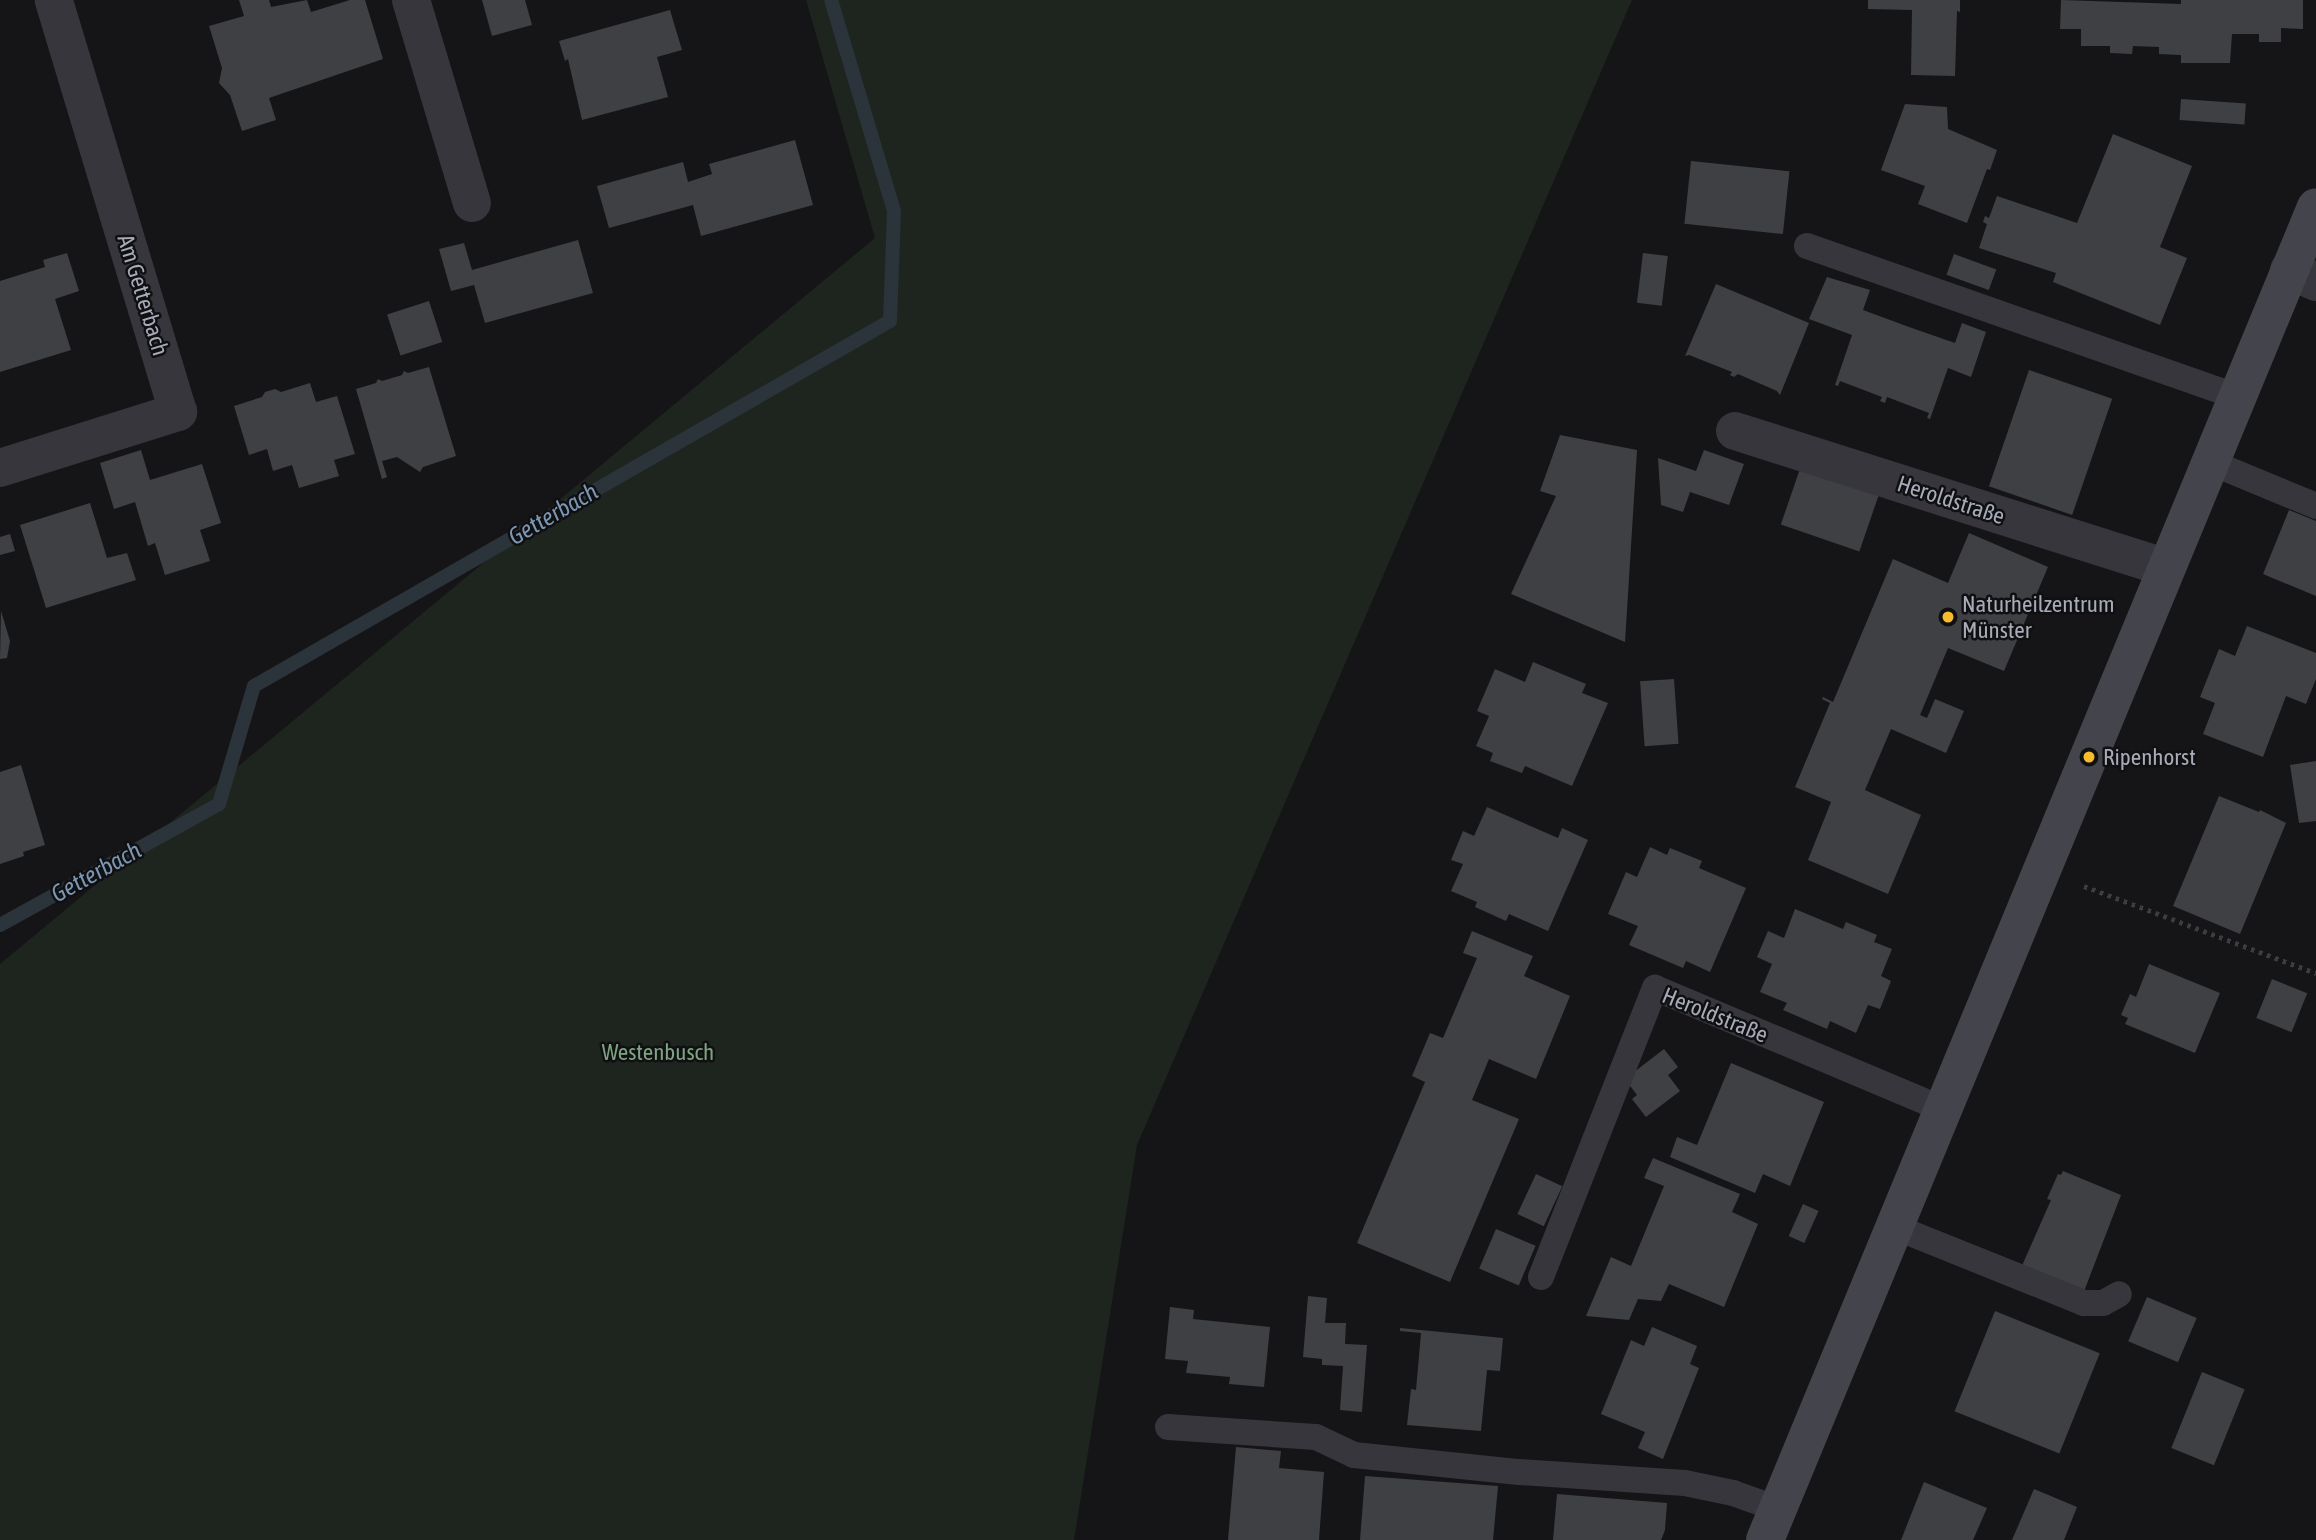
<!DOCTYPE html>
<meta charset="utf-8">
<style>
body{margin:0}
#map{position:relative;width:2316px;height:1540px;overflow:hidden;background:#151517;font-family:"Asap Condensed",sans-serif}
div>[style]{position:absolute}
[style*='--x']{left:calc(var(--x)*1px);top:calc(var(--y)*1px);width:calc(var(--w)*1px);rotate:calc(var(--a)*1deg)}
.green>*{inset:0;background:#1d251e}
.stream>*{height:14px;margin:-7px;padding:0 7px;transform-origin:7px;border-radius:7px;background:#2b333b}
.building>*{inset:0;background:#3f4044;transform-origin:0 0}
.path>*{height:4.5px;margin-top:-2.25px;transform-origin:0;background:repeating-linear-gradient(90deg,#3c3d43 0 3.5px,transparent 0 8.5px)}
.service>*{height:26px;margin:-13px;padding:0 13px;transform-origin:13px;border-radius:13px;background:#36363c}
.minor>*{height:38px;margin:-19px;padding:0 19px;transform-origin:19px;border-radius:19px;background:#36363c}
.secondary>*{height:38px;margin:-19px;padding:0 19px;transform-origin:19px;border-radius:19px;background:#44454c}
.dots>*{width:19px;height:19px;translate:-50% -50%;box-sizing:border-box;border:4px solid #101012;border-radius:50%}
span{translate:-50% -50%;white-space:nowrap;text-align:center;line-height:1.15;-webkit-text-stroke:5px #101012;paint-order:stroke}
.street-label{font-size:23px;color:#a6abb7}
.poi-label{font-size:23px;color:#a6abb7}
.left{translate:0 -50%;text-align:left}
.park-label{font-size:23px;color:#7da381}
.water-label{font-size:24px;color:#7c97b3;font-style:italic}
</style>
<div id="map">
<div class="green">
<div style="clip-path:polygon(806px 0,1632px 0,1137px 1145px,1074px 1540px,0 1540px,0 964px,875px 238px)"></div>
</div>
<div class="stream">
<div style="--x:0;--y:925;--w:250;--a:-28.9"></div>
<div style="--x:219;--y:804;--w:123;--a:-73.5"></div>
<div style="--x:254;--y:686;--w:733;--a:-29.85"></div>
<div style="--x:890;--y:321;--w:110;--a:-87.9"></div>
<div style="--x:894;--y:211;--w:220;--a:-106.6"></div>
</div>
<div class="building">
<div style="clip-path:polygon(239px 0,269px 0,271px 7px,307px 0,311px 12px,350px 0,365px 0,383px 59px,269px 98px,276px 120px,242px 131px,230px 95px,219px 83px,222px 68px,209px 26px,244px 16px)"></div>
<div style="clip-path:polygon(482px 0,525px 0,532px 25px,492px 36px)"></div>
<div style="clip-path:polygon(1868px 0,1960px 0,1960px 12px,1957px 11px,1955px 76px,1911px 75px,1912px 10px,1868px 9px)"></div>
<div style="clip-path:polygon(2061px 0,2181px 4px,2181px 0,2303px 0,2303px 29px,2281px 28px,2281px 42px,2259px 42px,2259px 34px,2232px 34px,2230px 63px,2181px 63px,2181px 55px,2159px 54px,2159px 47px,2133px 46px,2132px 54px,2110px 53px,2110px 46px,2081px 46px,2081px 29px,2060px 29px)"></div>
<div style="clip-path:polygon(670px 10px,682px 50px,657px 57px,668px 97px,582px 120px,568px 59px,565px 61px,559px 41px)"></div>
<div style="left:2181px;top:99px;width:65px;height:21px;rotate:4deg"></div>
<div style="clip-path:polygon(1905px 104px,1947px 107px,1948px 129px,1997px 150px,1990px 170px,1987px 169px,1967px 223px,1918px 204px,1925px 186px,1881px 170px)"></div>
<div style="clip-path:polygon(2113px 134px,2192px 166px,2160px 247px,2187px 258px,2160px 325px,2053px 282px,2056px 273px,1979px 248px,1987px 224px,1983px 222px,1985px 216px,1989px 218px,1997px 196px,2077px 223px)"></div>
<div style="clip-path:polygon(795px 140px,813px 205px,701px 236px,693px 205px,609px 228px,597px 186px,683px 162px,688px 182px,712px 174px,709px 164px)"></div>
<div style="left:1691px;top:161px;width:99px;height:63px;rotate:6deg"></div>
<div style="clip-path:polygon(578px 240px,593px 293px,485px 323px,474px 285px,451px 291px,439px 249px,464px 243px,472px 270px)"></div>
<div style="clip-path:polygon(67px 253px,79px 291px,55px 299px,71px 350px,0 372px,0 281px,45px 267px,43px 260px)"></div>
<div style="left:1643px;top:253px;width:25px;height:50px;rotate:7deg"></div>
<div style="left:1954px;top:254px;width:45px;height:22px;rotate:20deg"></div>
<div style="clip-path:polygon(1827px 277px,1870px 290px,1863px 310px,1909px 327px,1955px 343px,1962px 323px,1986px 332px,1971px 377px,1948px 368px,1930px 419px,1927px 418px,1929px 413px,1887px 397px,1885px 403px,1880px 401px,1882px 397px,1840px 381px,1838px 386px,1835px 385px,1852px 335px,1809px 319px)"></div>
<div style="clip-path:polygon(1716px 284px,1809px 323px,1780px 395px,1777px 391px,1738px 374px,1734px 377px,1730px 375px,1732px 372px,1689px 355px,1685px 356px)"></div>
<div style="left:429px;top:301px;width:43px;height:44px;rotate:72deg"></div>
<div style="clip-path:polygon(429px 367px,456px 456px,423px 467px,420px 472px,397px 457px,382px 461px,387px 477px,382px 479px,356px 389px,376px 383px,378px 379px,382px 381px,402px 375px,404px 371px,408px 373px)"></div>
<div style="left:2029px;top:370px;width:88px;height:123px;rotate:19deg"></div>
<div style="clip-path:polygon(310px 383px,316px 402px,337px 396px,355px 454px,334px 460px,339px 476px,299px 488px,292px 465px,273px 471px,267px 449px,249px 455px,234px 406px,262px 397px,265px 392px,275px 389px,281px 392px)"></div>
<div style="clip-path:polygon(1560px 435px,1637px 450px,1625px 642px,1511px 594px,1556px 496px,1540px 491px)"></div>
<div style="clip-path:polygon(141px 450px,150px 480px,202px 464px,221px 523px,200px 530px,210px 561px,165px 575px,155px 543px,148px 546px,135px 502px,114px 509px,100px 463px)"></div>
<div style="clip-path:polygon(1704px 450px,1744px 464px,1729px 505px,1690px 492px,1683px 512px,1661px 505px,1658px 458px,1696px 471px)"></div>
<div style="left:1802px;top:463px;width:83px;height:65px;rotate:19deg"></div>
<div style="clip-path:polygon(90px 503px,107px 558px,127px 553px,136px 580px,46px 608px,20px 525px)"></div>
<div style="clip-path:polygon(2289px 510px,2316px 521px,2316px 596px,2263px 574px)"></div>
<div style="clip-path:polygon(1969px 533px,2048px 567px,2004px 671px,1948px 648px,1920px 715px,1927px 718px,1935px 699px,1964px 711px,1946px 753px,1891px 729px,1865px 790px,1921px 815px,1888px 894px,1808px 860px,1831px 802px,1795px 787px,1830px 703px,1822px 699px,1823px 697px,1833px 702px,1893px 559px,1948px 583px)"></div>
<div style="clip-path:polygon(10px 534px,15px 551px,0 555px,0 537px)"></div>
<div style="clip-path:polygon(1px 611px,10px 641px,7px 658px,0 659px)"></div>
<div style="clip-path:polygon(2247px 626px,2316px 653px,2316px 679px,2306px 704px,2286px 696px,2263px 757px,2203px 734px,2215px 703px,2200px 697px,2219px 649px,2235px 656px)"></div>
<div style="clip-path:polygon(1533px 662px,1586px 684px,1582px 693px,1608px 703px,1572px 786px,1525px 766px,1522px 773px,1490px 761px,1493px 753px,1476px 746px,1489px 716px,1477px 711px,1495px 669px,1525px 682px)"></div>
<div style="left:1674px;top:679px;width:65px;height:34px;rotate:86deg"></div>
<div style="clip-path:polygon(2316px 761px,2316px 821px,2299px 823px,2290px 765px)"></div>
<div style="clip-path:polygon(21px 765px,45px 845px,23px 852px,24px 856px,0 864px,0 772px)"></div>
<div style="clip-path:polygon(2219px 796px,2259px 812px,2260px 810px,2286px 823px,2240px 934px,2173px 906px)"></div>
<div style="clip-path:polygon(1487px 807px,1558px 838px,1562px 828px,1588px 840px,1548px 931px,1509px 914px,1506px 921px,1475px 907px,1477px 902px,1451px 891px,1463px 864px,1451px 860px,1463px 831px,1474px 836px)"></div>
<div style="clip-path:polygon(1650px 847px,1667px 855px,1670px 848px,1702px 861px,1699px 868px,1746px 888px,1710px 972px,1686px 961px,1683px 968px,1629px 945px,1638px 926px,1608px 914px,1626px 872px,1637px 877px)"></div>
<div style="clip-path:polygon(1795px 909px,1843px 929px,1846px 922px,1877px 935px,1874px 942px,1892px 949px,1881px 976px,1891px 981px,1880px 1009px,1868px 1005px,1856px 1033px,1830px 1021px,1827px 1029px,1783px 1010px,1787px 1003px,1760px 992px,1772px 964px,1757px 957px,1768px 931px,1784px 938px)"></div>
<div style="clip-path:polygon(1472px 931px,1533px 956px,1524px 976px,1570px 996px,1536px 1079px,1489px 1059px,1472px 1100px,1519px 1119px,1450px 1282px,1357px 1243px,1425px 1082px,1412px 1076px,1430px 1033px,1443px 1038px,1477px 958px,1463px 953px)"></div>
<div style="clip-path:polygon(2149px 964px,2220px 993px,2195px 1053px,2125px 1024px,2128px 1018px,2121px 1015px,2130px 994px,2136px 997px)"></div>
<div style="left:2272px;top:979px;width:38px;height:42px;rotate:22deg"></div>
<div style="clip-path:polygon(1664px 1049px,1678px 1067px,1668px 1075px,1680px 1091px,1646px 1117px,1632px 1099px,1637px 1095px,1625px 1079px)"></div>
<div style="clip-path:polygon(1731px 1063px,1824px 1102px,1790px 1186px,1763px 1174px,1755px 1193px,1670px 1157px,1677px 1137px,1697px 1145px)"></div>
<div style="clip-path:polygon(1653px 1158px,1740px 1194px,1732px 1212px,1758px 1224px,1724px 1307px,1669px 1284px,1661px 1301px,1638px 1299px,1629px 1320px,1586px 1316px,1611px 1257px,1631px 1266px,1664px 1186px,1644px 1178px)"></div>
<div style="clip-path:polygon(2063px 1171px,2121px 1195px,2083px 1294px,2021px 1268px,2051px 1200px,2047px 1199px,2058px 1174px,2061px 1175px)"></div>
<div style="left:1536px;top:1174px;width:29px;height:44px;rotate:25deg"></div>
<div style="left:1803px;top:1204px;width:17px;height:35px;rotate:24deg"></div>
<div style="left:1496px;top:1229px;width:43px;height:43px;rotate:23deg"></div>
<div style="clip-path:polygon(1308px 1296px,1327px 1298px,1325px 1323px,1346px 1323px,1345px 1344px,1367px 1345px,1362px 1412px,1340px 1410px,1343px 1366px,1322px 1365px,1322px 1359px,1303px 1357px)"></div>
<div style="left:2147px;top:1297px;width:54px;height:48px;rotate:23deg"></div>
<div style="clip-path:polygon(1170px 1307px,1194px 1310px,1193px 1319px,1270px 1327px,1264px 1387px,1229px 1384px,1230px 1377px,1186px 1373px,1188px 1361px,1165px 1359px)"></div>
<div style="left:1995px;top:1311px;width:113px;height:108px;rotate:22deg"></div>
<div style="clip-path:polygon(1652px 1327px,1697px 1346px,1690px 1364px,1699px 1368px,1663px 1459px,1638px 1448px,1645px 1432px,1601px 1414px,1631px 1340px,1644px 1346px)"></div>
<div style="clip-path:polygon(1400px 1328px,1503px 1338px,1500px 1371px,1487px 1370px,1481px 1431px,1407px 1425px,1411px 1389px,1416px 1390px,1421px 1333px,1400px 1331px)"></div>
<div style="left:2202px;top:1372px;width:46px;height:82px;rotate:22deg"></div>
<div style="clip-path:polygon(1236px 1447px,1281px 1451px,1279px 1468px,1324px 1472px,1319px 1540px,1228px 1540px)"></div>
<div style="clip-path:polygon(1365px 1476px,1498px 1486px,1493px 1540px,1360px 1540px)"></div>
<div style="clip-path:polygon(1924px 1482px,1987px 1508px,1973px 1540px,1901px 1540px)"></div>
<div style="clip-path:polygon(2034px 1489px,2077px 1507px,2064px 1540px,2012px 1540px)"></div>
<div style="clip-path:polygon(1557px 1494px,1667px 1503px,1665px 1530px,1661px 1540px,1553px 1540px)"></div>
</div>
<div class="path">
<div style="--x:2084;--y:886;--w:248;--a:20.6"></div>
</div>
<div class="service">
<div style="--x:1807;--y:246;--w:456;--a:19.3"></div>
<div style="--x:2210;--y:462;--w:115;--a:22.5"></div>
<div style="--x:1895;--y:1227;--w:204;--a:21.9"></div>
<div style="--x:2084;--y:1303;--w:19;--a:0"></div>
<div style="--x:2103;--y:1303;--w:18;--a:-29"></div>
<div style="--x:1541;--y:1277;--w:311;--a:-68.5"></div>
<div style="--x:1655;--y:988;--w:312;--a:22.8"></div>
<div style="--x:1168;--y:1427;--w:148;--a:3.9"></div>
<div style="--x:1316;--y:1437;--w:42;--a:25.3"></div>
<div style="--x:1354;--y:1455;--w:166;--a:5.9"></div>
<div style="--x:1519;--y:1472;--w:166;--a:3.8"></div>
<div style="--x:1685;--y:1483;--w:49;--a:11.8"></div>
<div style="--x:1733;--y:1493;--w:48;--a:19.6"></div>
</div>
<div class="minor">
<div style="--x:411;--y:0;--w:212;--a:73.3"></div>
<div style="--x:2289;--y:270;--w:30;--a:24"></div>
<div style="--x:1735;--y:431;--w:452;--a:17.6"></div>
<div style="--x:0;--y:468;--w:187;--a:-17.5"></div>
<div style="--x:178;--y:412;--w:430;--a:-106.8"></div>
</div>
<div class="secondary">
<div style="--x:1765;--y:1540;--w:1442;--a:-67.54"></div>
</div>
<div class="dots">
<div style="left:1948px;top:617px;background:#f6bc2e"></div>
<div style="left:2089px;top:757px;background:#f6bc2e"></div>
</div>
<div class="street-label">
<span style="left:143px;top:295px;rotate:73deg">Am Getterbach</span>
<span style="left:1951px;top:500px;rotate:18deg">Heroldstraße</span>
<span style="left:1715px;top:1015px;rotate:22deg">Heroldstraße</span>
</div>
<div class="poi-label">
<span class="left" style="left:1962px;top:617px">Naturheilzentrum<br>Münster</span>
<span class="left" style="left:2103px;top:757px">Ripenhorst</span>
</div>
<div class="park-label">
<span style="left:658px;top:1052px">Westenbusch</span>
</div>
<div class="water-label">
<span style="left:553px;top:514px;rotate:-30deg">Getterbach</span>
<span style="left:96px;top:872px;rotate:-29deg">Getterbach</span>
</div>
</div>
